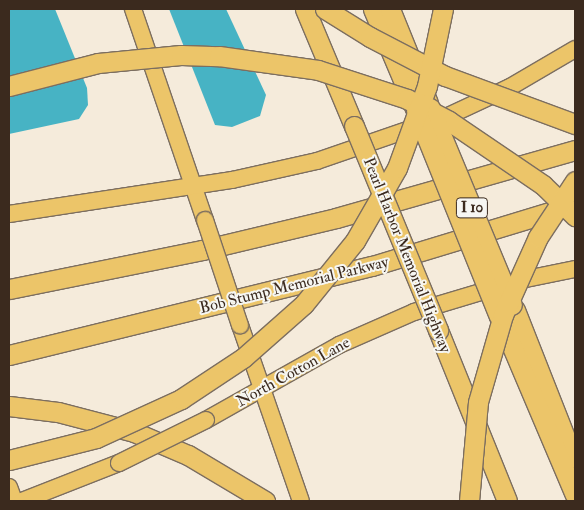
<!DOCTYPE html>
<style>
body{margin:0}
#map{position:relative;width:584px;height:510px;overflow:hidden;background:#f5ebdb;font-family:"IM FELL Double Pica",serif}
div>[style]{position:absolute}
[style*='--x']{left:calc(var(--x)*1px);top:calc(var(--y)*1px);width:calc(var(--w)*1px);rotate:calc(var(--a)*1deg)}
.water>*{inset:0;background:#47b3c4}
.roads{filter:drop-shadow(1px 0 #7c6e60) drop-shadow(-1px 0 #7c6e60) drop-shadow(0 1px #7c6e60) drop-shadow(0 -1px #7c6e60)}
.major>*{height:16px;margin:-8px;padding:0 8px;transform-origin:8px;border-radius:8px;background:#ecc569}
.highway>*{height:19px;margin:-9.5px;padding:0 9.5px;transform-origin:9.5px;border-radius:9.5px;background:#ecc569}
.bridges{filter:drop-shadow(1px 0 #7c6e60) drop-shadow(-1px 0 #7c6e60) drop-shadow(0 1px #7c6e60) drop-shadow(0 -1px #7c6e60)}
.major-bridge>*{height:16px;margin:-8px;padding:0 8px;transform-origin:8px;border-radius:8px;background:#ecc569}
.highway-bridge>*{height:19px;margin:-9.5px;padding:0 9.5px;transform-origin:9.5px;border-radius:9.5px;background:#ecc569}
span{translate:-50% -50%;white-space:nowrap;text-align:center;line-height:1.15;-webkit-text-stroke:4px #f6f6f2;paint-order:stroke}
.shield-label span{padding:1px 4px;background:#f6f6f2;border:1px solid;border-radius:4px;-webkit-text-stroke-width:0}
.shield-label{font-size:15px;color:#3b2a1e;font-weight:700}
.street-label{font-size:16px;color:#3b2a1e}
.frame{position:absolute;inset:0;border:10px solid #3b2a1e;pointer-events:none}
</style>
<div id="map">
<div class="water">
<div style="clip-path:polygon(9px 9px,55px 9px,87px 88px,88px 105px,79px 119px,9px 134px)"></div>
<div style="clip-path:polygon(169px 9px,226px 9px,266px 95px,260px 116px,232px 127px,215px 125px)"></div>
</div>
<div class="roads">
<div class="major">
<div style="--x:133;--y:9;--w:223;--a:71.2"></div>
<div style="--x:9;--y:214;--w:226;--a:-8.7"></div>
<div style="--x:232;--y:180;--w:87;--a:-12.6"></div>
<div style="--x:317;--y:161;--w:139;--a:-19"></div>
<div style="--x:448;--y:116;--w:68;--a:-25.1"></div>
<div style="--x:510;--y:87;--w:75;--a:-30.3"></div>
<div style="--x:240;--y:325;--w:186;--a:70.9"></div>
<div style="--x:206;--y:420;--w:153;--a:-29.4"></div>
<div style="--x:339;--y:345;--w:82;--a:-23.7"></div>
<div style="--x:414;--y:312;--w:112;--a:-16.7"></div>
<div style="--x:521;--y:280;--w:55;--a:-11.5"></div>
<div style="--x:9;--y:487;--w:15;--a:70"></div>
<div style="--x:22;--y:501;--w:104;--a:-21.4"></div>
</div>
<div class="highway">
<div style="--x:305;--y:9;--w:127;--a:67.3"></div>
<div style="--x:373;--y:9;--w:111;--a:67.1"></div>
<div style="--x:390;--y:9;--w:101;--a:68"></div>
<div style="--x:9;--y:289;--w:197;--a:-11.4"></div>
<div style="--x:202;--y:250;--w:138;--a:-13.4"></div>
<div style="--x:336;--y:218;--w:248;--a:-15.9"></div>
<div style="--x:515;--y:310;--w:158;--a:68.5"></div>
<div style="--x:499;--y:316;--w:194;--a:67"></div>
<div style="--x:438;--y:330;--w:184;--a:68"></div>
<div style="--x:9;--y:355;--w:374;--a:-13.8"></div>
<div style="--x:372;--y:266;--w:200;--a:-16.9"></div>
<div style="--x:9;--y:406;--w:49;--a:7"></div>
<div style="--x:58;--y:412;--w:79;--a:14.7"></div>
<div style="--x:134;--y:432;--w:59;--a:23.1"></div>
<div style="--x:188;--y:455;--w:90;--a:30.9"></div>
</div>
</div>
<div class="bridges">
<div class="major-bridge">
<div style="--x:205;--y:220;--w:111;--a:71.6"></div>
<div style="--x:119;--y:463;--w:97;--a:-26.3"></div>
</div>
<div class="highway-bridge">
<div style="--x:325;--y:9;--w:53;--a:31.9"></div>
<div style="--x:370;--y:37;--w:85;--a:27.5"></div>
<div style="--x:445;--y:76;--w:139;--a:20.3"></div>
<div style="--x:9;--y:86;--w:92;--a:-14.5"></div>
<div style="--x:98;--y:63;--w:83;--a:-5.5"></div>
<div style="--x:181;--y:55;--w:38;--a:2"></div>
<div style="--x:219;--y:56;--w:100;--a:8"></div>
<div style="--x:318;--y:70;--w:94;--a:18"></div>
<div style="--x:407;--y:99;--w:47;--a:27.6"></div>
<div style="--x:449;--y:121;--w:114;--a:34.2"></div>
<div style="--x:543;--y:185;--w:45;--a:44.1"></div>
<div style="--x:430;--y:108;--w:213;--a:67.4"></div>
<div style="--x:416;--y:111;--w:221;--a:68"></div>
<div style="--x:354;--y:126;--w:221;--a:67.6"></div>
<div style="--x:9;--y:460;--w:90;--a:-14.2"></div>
<div style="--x:96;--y:438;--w:94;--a:-24.6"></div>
<div style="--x:181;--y:399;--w:74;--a:-33.5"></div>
<div style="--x:243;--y:358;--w:81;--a:-41.5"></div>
<div style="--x:304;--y:304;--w:81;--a:-51"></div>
<div style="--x:355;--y:241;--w:84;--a:-60.1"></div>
<div style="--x:397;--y:168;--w:87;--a:-69.9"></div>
<div style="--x:427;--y:86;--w:79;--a:-78.3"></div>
<div style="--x:469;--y:501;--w:99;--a:-84.8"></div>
<div style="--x:478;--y:402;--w:91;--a:-74"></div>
<div style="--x:503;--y:315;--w:85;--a:-65.8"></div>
<div style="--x:538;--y:237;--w:67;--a:-56.5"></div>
</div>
</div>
<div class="shield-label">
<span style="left:472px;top:208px">I 10</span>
</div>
<div class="street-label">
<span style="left:407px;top:255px;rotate:68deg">Pearl Harbor Memorial Highway</span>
<span style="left:294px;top:285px;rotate:-14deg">Bob Stump Memorial Parkway</span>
<span style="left:293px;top:372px;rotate:-29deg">North Cotton Lane</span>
</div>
<div class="frame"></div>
</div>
